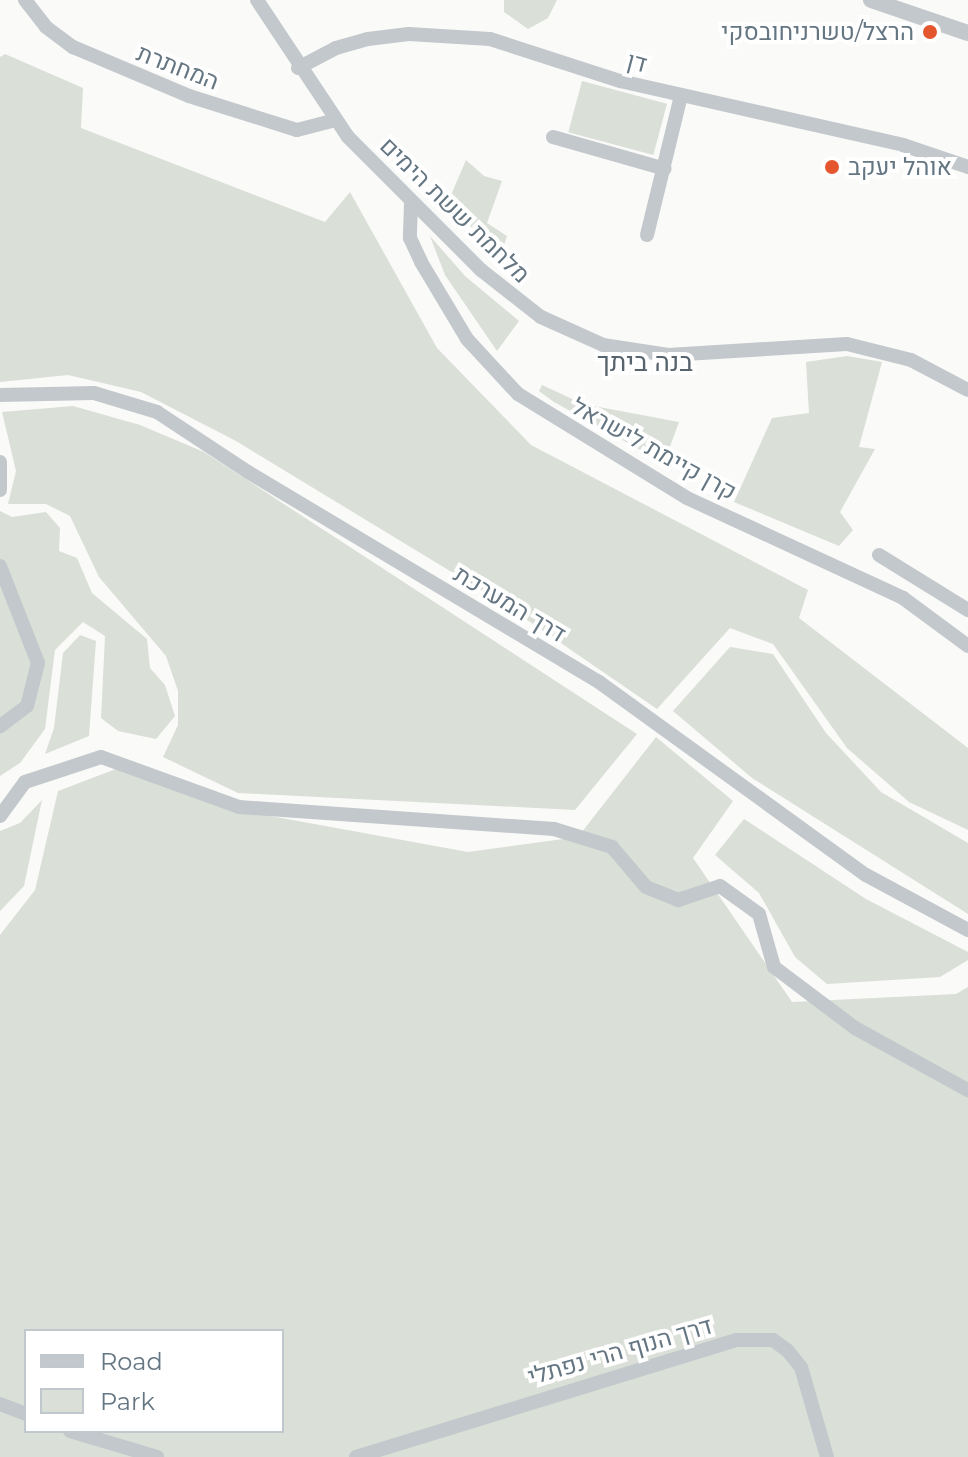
<!DOCTYPE html>
<meta charset="utf-8">
<style>
body{margin:0}
#map{position:relative;width:968px;height:1457px;overflow:hidden;background:#fafaf8;font-family:Montserrat,Heebo,sans-serif}
div>[style]{position:absolute}
[style*='--x']{left:calc(var(--x)*1px);top:calc(var(--y)*1px);width:calc(var(--w)*1px);rotate:calc(var(--a)*1deg)}
.green>*{inset:0;background:#dadfd7;transform-origin:0 0}
.minor>*{height:14px;margin:-7px;padding:0 7px;transform-origin:7px;border-radius:7px;background:#c3c8cc}
.tertiary>*{height:16px;margin:-8px;padding:0 8px;transform-origin:8px;border-radius:8px;background:#c3c8cc}
.dots>*{width:22px;height:22px;translate:-50% -50%;box-sizing:border-box;border:4px solid #fff;border-radius:50%}
span{translate:-50% -50%;white-space:nowrap;text-align:center;line-height:1.15;-webkit-text-stroke:8px #fff;paint-order:stroke}
.poi-label{font-size:24px;color:#657683}
.right{translate:-100% -50%;text-align:right}
.left{translate:0 -50%;text-align:left}
.street-label{font-size:24px;color:#657683}
.neighbourhood-label{font-size:26px;color:#57646e}
.legend{position:absolute;left:24px;top:1329px;width:260px;height:104px;box-sizing:border-box;background:#fff;border:2px solid #c1c8cd;margin:0;padding:10px 14px;list-style:none;font-size:24px;color:#657683}
.legend li{display:flex;align-items:center;gap:16px;height:40px}
.legend b{width:40px;border:2px solid #c1c8cd}
</style>
<div id="map">
<div class="green">
<div style="clip-path:polygon(504px 0,557px 0,548px 18px,528px 29px,504px 12px)"></div>
<div style="clip-path:polygon(5px 54px,83px 88px,81px 128px,325px 222px,350px 192px,437px 348px,531px 445px,808px 590px,799px 618px,968px 748px,968px 830px,909px 802px,847px 748px,773px 644px,730px 628px,657px 709px,501px 602px,236px 441px,141px 392px,68px 375px,0 382px,0 57px)"></div>
<div style="left:582px;top:81px;width:88px;height:53px;rotate:15deg"></div>
<div style="clip-path:polygon(466px 160px,484px 176px,502px 181px,487px 223px,507px 236px,503px 248px,478px 234px,448px 202px)"></div>
<div style="clip-path:polygon(430px 236px,465px 276px,519px 321px,497px 351px,445px 275px)"></div>
<div style="clip-path:polygon(847px 356px,882px 362px,859px 447px,875px 449px,840px 512px,853px 530px,839px 546px,734px 502px,772px 418px,809px 413px,806px 362px)"></div>
<div style="clip-path:polygon(542px 385px,583px 404px,679px 422px,664px 463px,554px 402px,539px 391px)"></div>
<div style="clip-path:polygon(73px 406px,140px 425px,204px 452px,637px 734px,575px 810px,238px 793px,163px 757px,178px 725px,178px 691px,166px 656px,99px 577px,70px 516px,46px 504px,8px 504px,16px 471px,2px 412px)"></div>
<div style="clip-path:polygon(0 511px,12px 517px,46px 512px,60px 528px,59px 551px,77px 558px,92px 593px,147px 639px,150px 668px,165px 685px,175px 716px,156px 739px,118px 731px,101px 718px,105px 636px,83px 622px,55px 650px,45px 729px,20px 763px,0 776px)"></div>
<div style="clip-path:polygon(80px 635px,96px 641px,89px 736px,45px 754px,54px 728px,63px 653px)"></div>
<div style="clip-path:polygon(730px 647px,773px 654px,826px 733px,881px 792px,968px 843px,968px 914px,752px 778px,673px 711px)"></div>
<div style="clip-path:polygon(evenodd,656px 737px,733px 801px,693px 858px,792px 1002px,956px 994px,968px 987px,968px 1457px,0 1457px,0 935px,35px 890px,58px 791px,116px 769px,232px 809px,468px 852px,578px 837px,656px 737px,26px 1331px,282px 1331px,282px 1431px,26px 1431px,26px 1331px)"></div>
<div style="clip-path:polygon(42px 800px,24px 886px,0 911px,0 831px,20px 823px)"></div>
<div style="clip-path:polygon(744px 819px,866px 899px,968px 952px,968px 960px,940px 977px,827px 984px,795px 957px,759px 893px,715px 855px)"></div>
</div>
<div class="minor">
<div style="--x:25;--y:0;--w:34;--a:52"></div>
<div style="--x:46;--y:27;--w:34;--a:37"></div>
<div style="--x:73;--y:47;--w:126;--a:22.9"></div>
<div style="--x:189;--y:96;--w:113;--a:17.5"></div>
<div style="--x:297;--y:130;--w:40;--a:-14.4"></div>
<div style="--x:257;--y:0;--w:164;--a:56.4"></div>
<div style="--x:348;--y:137;--w:188;--a:45"></div>
<div style="--x:481;--y:270;--w:76;--a:38.1"></div>
<div style="--x:541;--y:317;--w:68;--a:24.3"></div>
<div style="--x:603;--y:345;--w:66;--a:8.7"></div>
<div style="--x:668;--y:355;--w:179;--a:-3.5"></div>
<div style="--x:847;--y:344;--w:66;--a:14"></div>
<div style="--x:911;--y:360;--w:64;--a:27.8"></div>
<div style="--x:298;--y:68;--w:43;--a:-27.8"></div>
<div style="--x:336;--y:48;--w:33;--a:-16"></div>
<div style="--x:368;--y:39;--w:41;--a:-7"></div>
<div style="--x:409;--y:34;--w:81;--a:3.5"></div>
<div style="--x:490;--y:39;--w:137;--a:17.9"></div>
<div style="--x:620;--y:81;--w:290;--a:12.7"></div>
<div style="--x:903;--y:145;--w:69;--a:18.7"></div>
<div style="--x:553;--y:137;--w:116;--a:15.9"></div>
<div style="--x:411;--y:204;--w:34;--a:92"></div>
<div style="--x:410;--y:238;--w:26;--a:65"></div>
<div style="--x:421;--y:262;--w:90;--a:59.1"></div>
<div style="--x:467;--y:339;--w:75;--a:47.2"></div>
<div style="--x:518;--y:394;--w:198;--a:31.6"></div>
<div style="--x:687;--y:498;--w:238;--a:24.8"></div>
<div style="--x:903;--y:598;--w:81;--a:36.4"></div>
<div style="--x:647;--y:235;--w:143;--a:-76.3"></div>
<div style="--x:0;--y:395;--w:94;--a:-1.2"></div>
<div style="--x:94;--y:393;--w:66;--a:16.8"></div>
<div style="--x:157;--y:412;--w:109;--a:33.4"></div>
<div style="--x:248;--y:472;--w:409;--a:30.9"></div>
<div style="--x:599;--y:682;--w:329;--a:35.9"></div>
<div style="--x:866;--y:875;--w:116;--a:28.3"></div>
<div style="--x:0;--y:462;--w:28;--a:90"></div>
<div style="--x:879;--y:555;--w:105;--a:31.7"></div>
<div style="--x:0;--y:566;--w:104;--a:68.6"></div>
<div style="--x:38;--y:663;--w:44;--a:104.3"></div>
<div style="--x:27;--y:706;--w:34;--a:143"></div>
<div style="--x:0;--y:816;--w:42;--a:-53.7"></div>
<div style="--x:25;--y:782;--w:80;--a:-18.2"></div>
<div style="--x:101;--y:757;--w:147;--a:19.9"></div>
<div style="--x:239;--y:807;--w:316;--a:4"></div>
<div style="--x:554;--y:829;--w:61;--a:17.2"></div>
<div style="--x:612;--y:847;--w:52;--a:49.6"></div>
<div style="--x:646;--y:887;--w:35;--a:22"></div>
<div style="--x:678;--y:900;--w:44;--a:-18.4"></div>
<div style="--x:720;--y:886;--w:48;--a:35.7"></div>
<div style="--x:759;--y:914;--w:55;--a:74.2"></div>
<div style="--x:774;--y:967;--w:101;--a:37"></div>
<div style="--x:855;--y:1028;--w:129;--a:28.8"></div>
<div style="--x:0;--y:1404;--w:28;--a:21"></div>
<div style="--x:70;--y:1431;--w:91;--a:16.6"></div>
<div style="--x:356;--y:1457;--w:398;--a:-17.1"></div>
<div style="--x:736;--y:1340;--w:37;--a:0"></div>
<div style="--x:773;--y:1340;--w:17;--a:36"></div>
<div style="--x:787;--y:1350;--w:22;--a:51"></div>
<div style="--x:801;--y:1367;--w:94;--a:73.9"></div>
</div>
<div class="tertiary">
<div style="--x:871;--y:0;--w:102;--a:18.8"></div>
</div>
<div class="dots">
<div style="left:930px;top:32px;background:#e4572e"></div>
<div style="left:832px;top:167px;background:#e4572e"></div>
</div>
<div class="poi-label">
<span class="right" style="left:914px;top:32px">הרצל/טשרניחובסקי</span>
<span class="left" style="left:848px;top:167px">אוהל יעקב</span>
</div>
<div class="street-label">
<span style="left:637px;top:62px;rotate:15deg">דן</span>
<span style="left:178px;top:67px;rotate:21deg">המחתרת</span>
<span style="left:455px;top:210px;rotate:44deg">מלחמת ששת הימים</span>
<span style="left:654px;top:449px;rotate:29deg">קרן קיימת לישראל</span>
<span style="left:510px;top:604px;rotate:31deg">דרך המערכת</span>
<span style="left:620px;top:1351px;rotate:-16deg">דרך הנוף הרי נפתלי</span>
</div>
<div class="neighbourhood-label">
<span style="left:645px;top:363px">בנה ביתך</span>
</div>
<ul class="legend">
<li><b style="height:10px;background:#c3c8cc"></b>Road</li>
<li><b style="height:22px;background:#dadfd7"></b>Park</li>
</ul>
</div>
